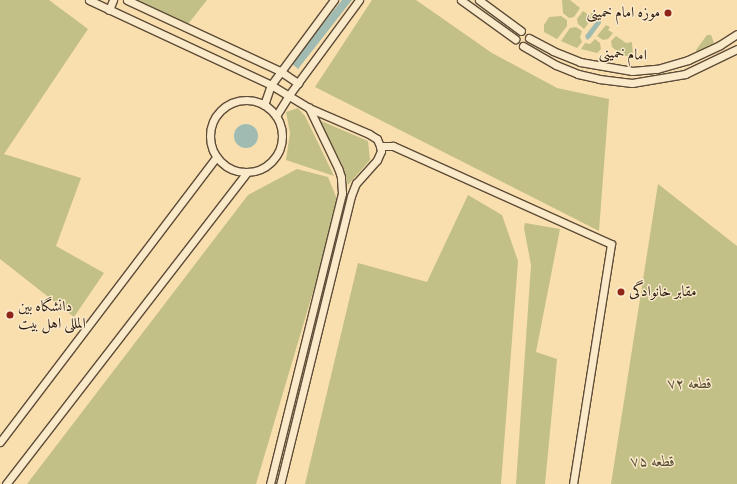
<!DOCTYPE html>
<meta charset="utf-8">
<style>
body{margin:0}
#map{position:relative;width:737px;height:484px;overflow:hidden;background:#f9deae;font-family:"Libre Bodoni",Amiri,serif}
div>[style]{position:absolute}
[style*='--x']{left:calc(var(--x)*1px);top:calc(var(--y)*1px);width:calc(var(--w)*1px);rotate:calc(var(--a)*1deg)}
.green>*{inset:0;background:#c2c087}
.water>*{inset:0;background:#a0bbb2}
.round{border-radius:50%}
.roads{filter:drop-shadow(1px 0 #5e4c38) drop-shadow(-1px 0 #5e4c38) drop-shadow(0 1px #5e4c38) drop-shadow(0 -1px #5e4c38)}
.minor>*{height:7px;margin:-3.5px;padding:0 3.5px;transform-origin:3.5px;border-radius:3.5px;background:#fbeaca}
.minor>.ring{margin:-3.5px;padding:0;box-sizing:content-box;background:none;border:7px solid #fbeaca;border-radius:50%}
.dots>*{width:11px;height:11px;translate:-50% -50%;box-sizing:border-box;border:2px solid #fbeaca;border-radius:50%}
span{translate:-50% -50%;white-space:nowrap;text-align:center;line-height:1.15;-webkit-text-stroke:3px #fbeaca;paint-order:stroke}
.poi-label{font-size:15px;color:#2b1b10}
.right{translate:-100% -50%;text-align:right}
.left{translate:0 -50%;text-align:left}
.street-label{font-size:15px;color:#2b1b10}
.park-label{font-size:15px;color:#584d34;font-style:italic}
</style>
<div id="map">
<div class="green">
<div style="clip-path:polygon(0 0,49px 0,88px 29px,4px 154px,81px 178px,56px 246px,104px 273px,74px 317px,0 259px)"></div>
<div style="clip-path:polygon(137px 0,207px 0,188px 24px)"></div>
<div style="clip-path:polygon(372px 0,416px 0,492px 53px,557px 88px,609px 99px,599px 231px,315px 87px)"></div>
<div style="clip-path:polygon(562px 0,570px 0,580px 8px,574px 17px,569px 18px,563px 13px)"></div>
<div style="clip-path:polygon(583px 11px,589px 15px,592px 13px,595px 15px,584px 29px,578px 24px,577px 19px)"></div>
<div style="clip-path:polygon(561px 16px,567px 20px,567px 26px,557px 39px,544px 32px,544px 25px,549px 17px)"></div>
<div style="clip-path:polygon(606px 25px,610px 27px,608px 30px,613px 33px,608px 39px,603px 40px,597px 36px)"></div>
<div style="clip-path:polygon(576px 27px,582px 31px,580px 37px,582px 42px,577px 48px,561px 41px,570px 28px)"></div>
<div style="clip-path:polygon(707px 35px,711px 35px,714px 43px,697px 52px,696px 50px)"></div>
<div style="clip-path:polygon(616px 36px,626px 43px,632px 42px,633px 56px,623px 56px,612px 47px,611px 41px)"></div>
<div style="clip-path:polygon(595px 39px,600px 43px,601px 49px,597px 53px,581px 49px,585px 43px,590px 44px)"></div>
<div style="clip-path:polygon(298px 108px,305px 116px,334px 176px,286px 160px,290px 133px,286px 112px)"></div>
<div style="clip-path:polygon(319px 120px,368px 141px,370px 160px,348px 185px,343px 166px)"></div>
<div style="clip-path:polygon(297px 169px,328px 177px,339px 204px,256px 484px,27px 484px,248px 195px)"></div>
<div style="clip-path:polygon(658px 184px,737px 246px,737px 484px,611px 484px)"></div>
<div style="clip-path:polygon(468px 195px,502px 215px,518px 261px,501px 484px,305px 484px,358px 263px,427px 282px)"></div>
<div style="clip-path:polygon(525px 223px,560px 229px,536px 352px,557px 359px,545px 484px,516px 484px,531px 265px,524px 228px)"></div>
</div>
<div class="water">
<div style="clip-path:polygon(342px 0,352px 0,298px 69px,291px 63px)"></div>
<div style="clip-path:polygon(598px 19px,601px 20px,601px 23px,590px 38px,587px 40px,585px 36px)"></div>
<div class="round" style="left:234px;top:124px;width:24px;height:24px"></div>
</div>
<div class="roads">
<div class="minor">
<div style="--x:89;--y:0;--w:201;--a:25"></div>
<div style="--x:271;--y:85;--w:44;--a:31.2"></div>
<div style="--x:309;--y:108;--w:65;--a:23.4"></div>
<div style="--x:369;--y:134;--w:9;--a:32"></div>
<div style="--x:377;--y:139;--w:8;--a:67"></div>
<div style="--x:380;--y:146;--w:5;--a:79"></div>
<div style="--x:381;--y:151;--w:10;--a:114"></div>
<div style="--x:377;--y:160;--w:31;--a:132"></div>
<div style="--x:356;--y:183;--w:14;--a:111"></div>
<div style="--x:351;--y:196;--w:297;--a:103.8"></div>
<div style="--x:127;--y:0;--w:169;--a:24.9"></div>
<div style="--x:280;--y:71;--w:22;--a:34"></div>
<div style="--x:461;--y:0;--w:67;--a:35.8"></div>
<div style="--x:479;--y:0;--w:52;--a:36.4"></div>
<div style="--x:109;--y:10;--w:11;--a:-68"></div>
<div style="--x:529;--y:38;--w:27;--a:28"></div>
<div style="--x:553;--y:51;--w:29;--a:22"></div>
<div style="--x:580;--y:62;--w:53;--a:9.8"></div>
<div style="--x:632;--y:71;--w:25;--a:-5"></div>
<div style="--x:657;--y:69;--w:32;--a:-16"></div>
<div style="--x:688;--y:60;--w:35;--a:-25"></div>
<div style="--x:720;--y:45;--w:20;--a:-33"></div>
<div style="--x:523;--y:46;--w:38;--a:30"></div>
<div style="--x:556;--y:65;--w:24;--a:22"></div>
<div style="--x:578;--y:74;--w:22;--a:13"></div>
<div style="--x:599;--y:79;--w:33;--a:7"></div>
<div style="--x:632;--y:83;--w:54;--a:-9.6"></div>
<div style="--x:685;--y:74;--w:58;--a:-25.7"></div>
<div class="ring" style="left:210px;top:100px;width:65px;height:65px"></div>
<div style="--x:264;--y:105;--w:21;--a:-71"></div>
<div style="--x:271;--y:85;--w:106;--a:-53.5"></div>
<div style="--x:276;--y:116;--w:25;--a:-58"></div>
<div style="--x:289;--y:95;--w:118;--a:-53.6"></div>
<div style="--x:380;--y:146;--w:13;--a:0"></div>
<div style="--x:393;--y:146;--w:239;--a:24.2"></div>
<div style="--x:611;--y:244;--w:243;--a:99"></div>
<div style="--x:0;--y:442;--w:358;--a:-52.8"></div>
<div style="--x:6;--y:484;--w:393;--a:-52.3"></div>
<div style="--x:270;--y:484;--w:300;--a:-76.1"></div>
<div style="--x:342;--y:193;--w:16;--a:-94"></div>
<div style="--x:341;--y:177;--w:9;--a:-108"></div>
<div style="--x:338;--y:168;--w:67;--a:-115.8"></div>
</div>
</div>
<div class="dots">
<div style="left:668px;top:13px;background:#8f2418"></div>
<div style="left:621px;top:292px;background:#8f2418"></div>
<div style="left:10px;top:315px;background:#8f2418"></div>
</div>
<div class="poi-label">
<span class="right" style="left:660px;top:13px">موزه امام خمینی</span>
<span class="left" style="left:629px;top:292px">مقابر خانوادگی</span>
<span class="left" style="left:18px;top:315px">دانشگاه بین<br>المللی اهل بیت</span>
</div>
<div class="street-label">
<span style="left:623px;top:54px;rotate:4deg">امام خمینی</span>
</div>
<div class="park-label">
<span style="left:690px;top:384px">قطعه ۷۲</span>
<span style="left:653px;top:462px">قطعه ۷۵</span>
</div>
</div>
